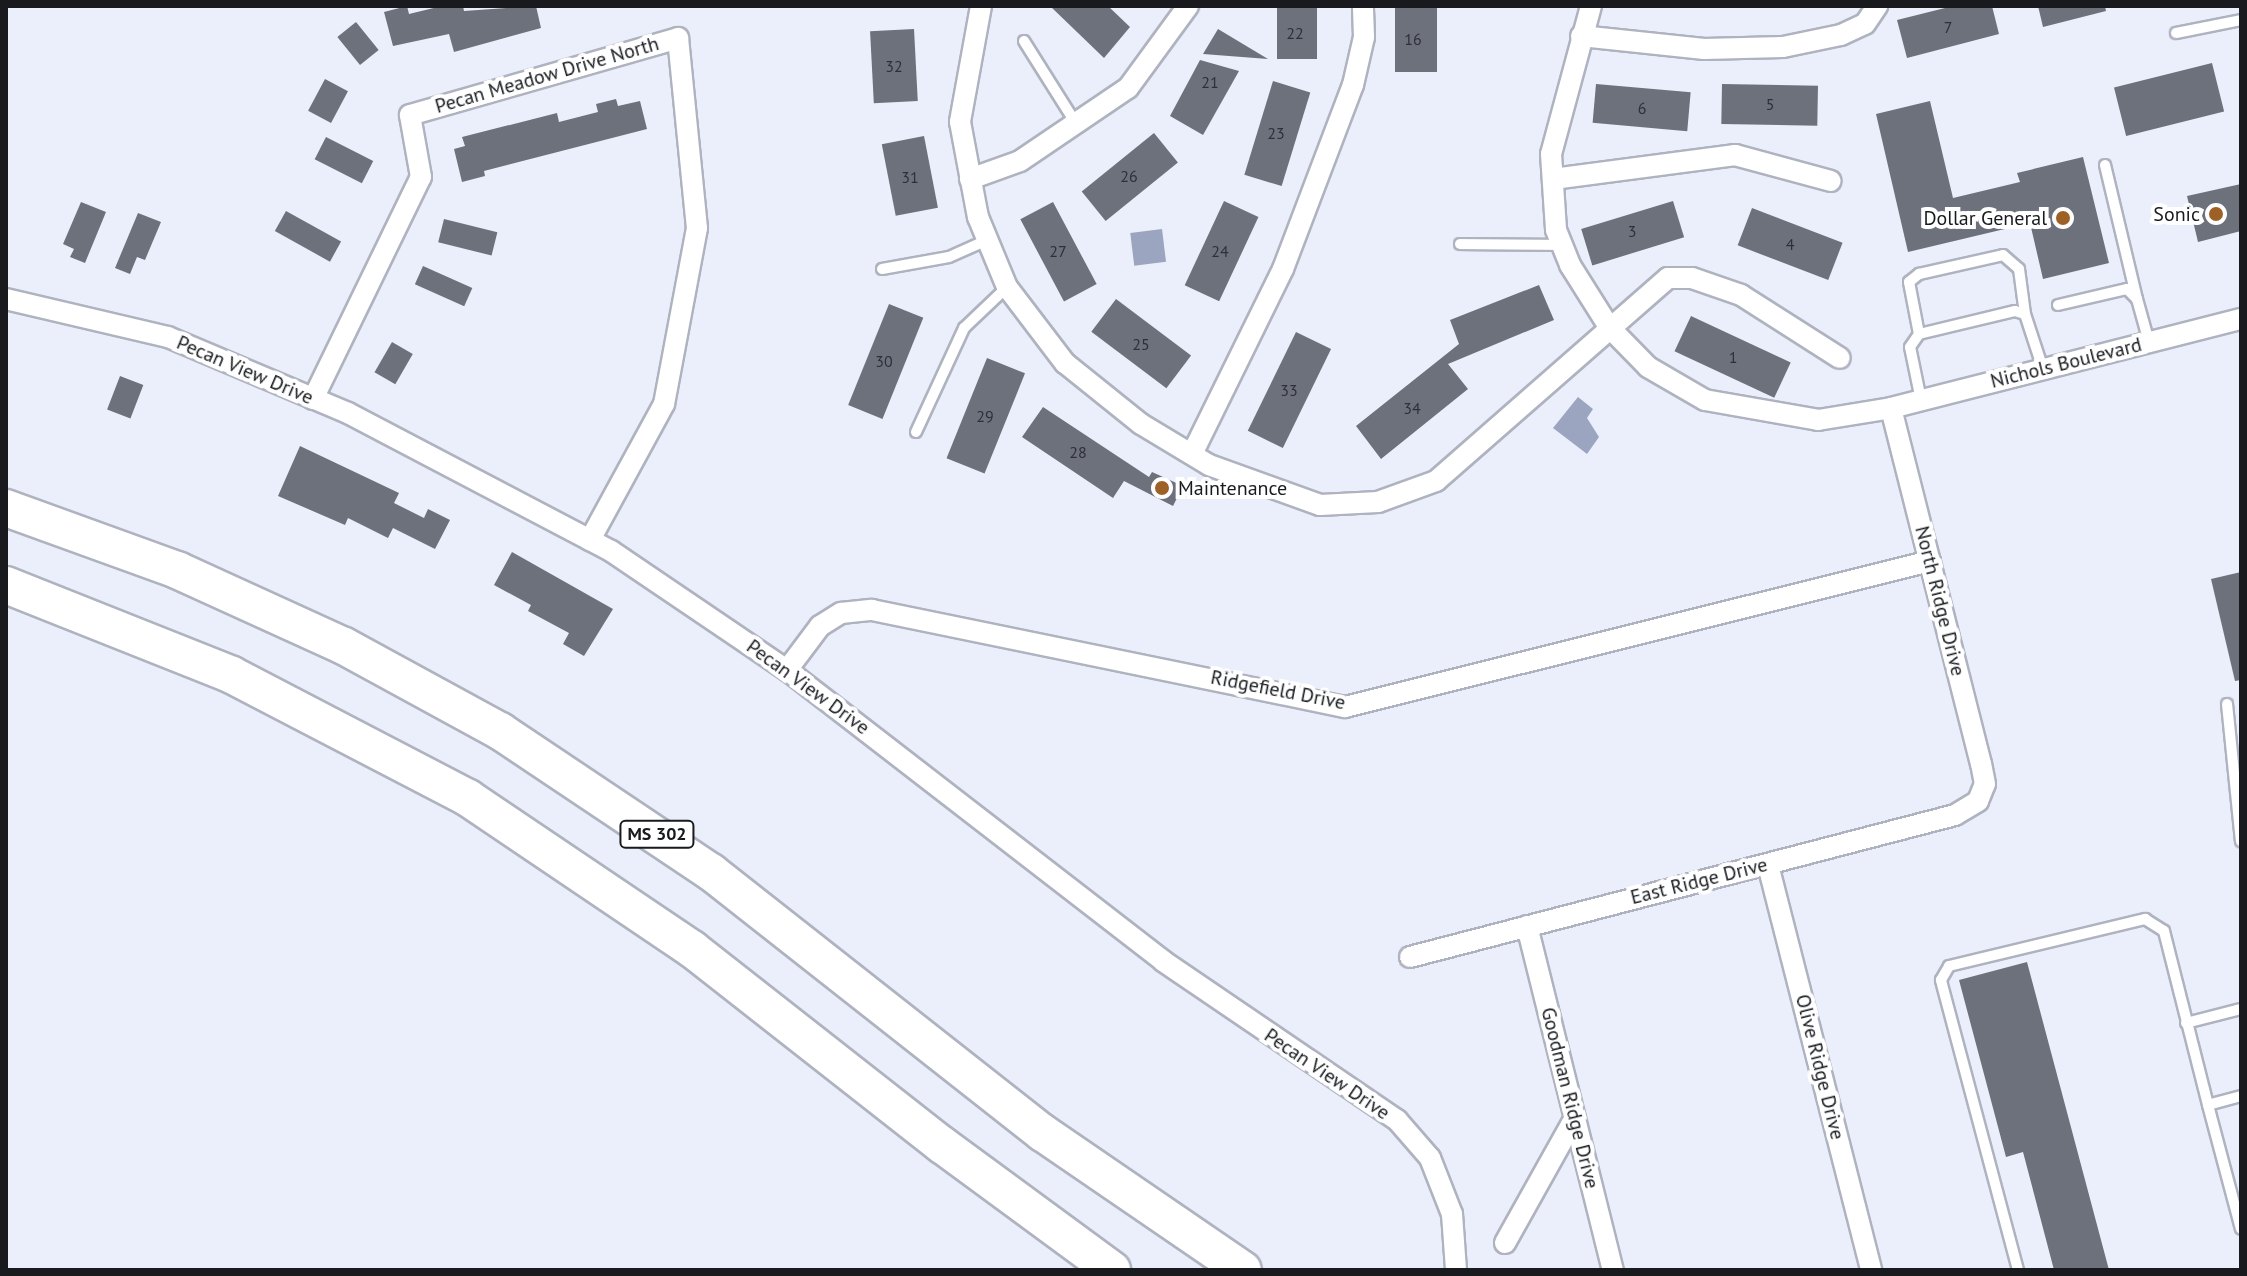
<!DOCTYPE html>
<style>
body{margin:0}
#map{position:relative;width:2247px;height:1276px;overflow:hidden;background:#ebeffb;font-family:"PT Sans",sans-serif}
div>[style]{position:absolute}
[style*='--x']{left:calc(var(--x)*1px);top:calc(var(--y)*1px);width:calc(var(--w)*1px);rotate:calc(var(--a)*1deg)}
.water>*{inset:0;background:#9ca5c0;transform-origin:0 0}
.building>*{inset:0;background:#6d717c;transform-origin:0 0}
.roads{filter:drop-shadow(2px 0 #afb3bf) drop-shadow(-2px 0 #afb3bf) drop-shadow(0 2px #afb3bf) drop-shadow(0 -2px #afb3bf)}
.lane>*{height:10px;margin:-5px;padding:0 5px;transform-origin:5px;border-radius:5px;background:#fff}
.street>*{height:20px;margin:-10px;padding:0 10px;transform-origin:10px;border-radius:10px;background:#fff}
.highway>*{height:36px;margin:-18px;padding:0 18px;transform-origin:18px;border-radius:18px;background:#fff}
.dots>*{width:22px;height:22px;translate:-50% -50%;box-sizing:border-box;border:4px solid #fff;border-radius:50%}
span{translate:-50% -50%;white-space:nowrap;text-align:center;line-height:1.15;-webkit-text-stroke:8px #fff;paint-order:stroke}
.number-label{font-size:16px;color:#2d3036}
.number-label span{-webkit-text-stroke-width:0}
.shield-label span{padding:2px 6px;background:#fff;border:2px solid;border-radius:6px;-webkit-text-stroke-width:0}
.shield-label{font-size:18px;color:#181a1e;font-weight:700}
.street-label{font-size:20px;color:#181a1e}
.poi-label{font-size:20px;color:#181a1e}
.right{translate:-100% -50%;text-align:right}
.left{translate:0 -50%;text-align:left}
.frame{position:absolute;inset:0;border:8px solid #181a1e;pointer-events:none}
</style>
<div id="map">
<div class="water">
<div style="left:1162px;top:229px;width:33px;height:32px;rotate:83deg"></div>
<div style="clip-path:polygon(1578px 397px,1593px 409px,1587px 418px,1599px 437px,1587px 454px,1553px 428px)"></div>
</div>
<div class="building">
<div style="clip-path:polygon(407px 6px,409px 14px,442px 6px,463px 6px,464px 11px,536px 6px,541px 28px,454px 52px,449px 34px,393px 46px,384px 12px)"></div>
<div style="clip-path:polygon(1050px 6px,1108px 6px,1130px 27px,1104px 58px)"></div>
<div style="left:1277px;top:6px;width:40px;height:53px"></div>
<div style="left:1395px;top:6px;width:42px;height:66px"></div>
<div style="clip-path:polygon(1953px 6px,1992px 6px,1999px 34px,1907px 58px,1897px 20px)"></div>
<div style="clip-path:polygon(2038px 6px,2105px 6px,2106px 11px,2043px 27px)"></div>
<div style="left:356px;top:22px;width:36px;height:24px;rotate:51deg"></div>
<div style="left:914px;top:29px;width:72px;height:44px;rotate:87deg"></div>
<div style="clip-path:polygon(1218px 29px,1268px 59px,1203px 54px)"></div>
<div style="clip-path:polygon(1200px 60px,1239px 71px,1203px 135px,1170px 116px)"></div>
<div style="left:2212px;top:63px;width:50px;height:101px;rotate:76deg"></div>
<div style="left:325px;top:79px;width:26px;height:36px;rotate:28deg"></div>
<div style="left:1273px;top:81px;width:39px;height:98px;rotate:17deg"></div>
<div style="left:1596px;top:84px;width:95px;height:39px;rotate:5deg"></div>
<div style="left:1722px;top:84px;width:96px;height:40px;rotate:1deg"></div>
<div style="clip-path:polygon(616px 99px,618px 106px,640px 101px,647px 129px,484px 171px,485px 176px,462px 182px,454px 149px,465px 146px,462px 137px,557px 113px,559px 122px,598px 112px,596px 104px)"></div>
<div style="clip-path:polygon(1930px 101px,1953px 198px,2020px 182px,2017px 173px,2083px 157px,2109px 263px,2043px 279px,2030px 223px,1908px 252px,1876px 114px)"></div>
<div style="left:1154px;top:133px;width:38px;height:93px;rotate:51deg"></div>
<div style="left:924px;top:136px;width:73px;height:43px;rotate:79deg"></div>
<div style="left:326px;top:137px;width:53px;height:25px;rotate:27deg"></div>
<div style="clip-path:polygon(2241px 184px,2241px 231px,2198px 242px,2187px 196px)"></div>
<div style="left:1224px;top:201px;width:38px;height:93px;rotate:25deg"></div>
<div style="left:1673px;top:201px;width:38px;height:96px;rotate:73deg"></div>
<div style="clip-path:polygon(81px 202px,106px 212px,85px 263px,70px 257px,74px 249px,63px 244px)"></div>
<div style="left:1053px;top:202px;width:93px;height:37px;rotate:62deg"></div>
<div style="left:1752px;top:208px;width:97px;height:40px;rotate:21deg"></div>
<div style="left:286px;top:211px;width:63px;height:23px;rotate:29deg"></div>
<div style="clip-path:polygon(138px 213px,161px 222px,145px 260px,137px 257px,130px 274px,115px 268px)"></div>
<div style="left:444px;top:219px;width:55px;height:24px;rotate:14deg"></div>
<div style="left:423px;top:266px;width:54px;height:20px;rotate:24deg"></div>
<div style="clip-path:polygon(1539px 285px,1554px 320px,1448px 364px,1468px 389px,1381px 459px,1356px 426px,1459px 344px,1450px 320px)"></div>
<div style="left:1116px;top:299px;width:94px;height:41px;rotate:37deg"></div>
<div style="left:889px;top:304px;width:37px;height:109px;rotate:22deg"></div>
<div style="left:1691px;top:316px;width:110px;height:39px;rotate:25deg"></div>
<div style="left:1296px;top:332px;width:39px;height:110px;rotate:26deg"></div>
<div style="left:392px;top:342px;width:24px;height:35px;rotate:30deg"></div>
<div style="left:987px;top:358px;width:41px;height:108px;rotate:22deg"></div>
<div style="left:120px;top:376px;width:25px;height:36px;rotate:21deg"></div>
<div style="clip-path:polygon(1043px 407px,1149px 477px,1152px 472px,1183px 486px,1173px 506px,1124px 481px,1113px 498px,1022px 437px)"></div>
<div style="clip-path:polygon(300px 446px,399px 493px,394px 503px,424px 518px,428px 509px,450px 520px,435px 549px,393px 528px,388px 538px,348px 518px,345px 525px,278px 496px)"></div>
<div style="clip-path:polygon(512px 552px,613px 609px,584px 656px,563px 644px,569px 633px,528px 611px,531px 605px,494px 585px)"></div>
<div style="clip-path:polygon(2241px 572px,2241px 680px,2235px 681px,2211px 579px)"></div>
<div style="clip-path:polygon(2027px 962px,2109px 1270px,2054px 1270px,2023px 1152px,2006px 1157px,1959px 980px)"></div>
</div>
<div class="roads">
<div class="lane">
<div style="--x:2176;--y:33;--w:66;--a:-11.3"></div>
<div style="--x:1024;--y:41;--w:99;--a:57.8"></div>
<div style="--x:2105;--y:165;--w:138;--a:76.6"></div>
<div style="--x:1460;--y:244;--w:102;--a:0.6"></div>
<div style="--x:882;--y:269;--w:68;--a:-10.2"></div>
<div style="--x:949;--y:257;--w:39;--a:-24"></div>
<div style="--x:2058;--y:305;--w:71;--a:-13.1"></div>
<div style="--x:2127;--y:289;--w:14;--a:45"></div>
<div style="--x:2137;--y:299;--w:45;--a:74.4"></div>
<div style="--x:1919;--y:334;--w:53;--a:-100.9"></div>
<div style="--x:1909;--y:282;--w:13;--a:-39"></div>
<div style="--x:1919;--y:274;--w:86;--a:-12.7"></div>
<div style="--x:2003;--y:255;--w:21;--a:41"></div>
<div style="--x:2019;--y:269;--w:45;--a:82.4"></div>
<div style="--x:1921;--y:400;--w:54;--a:-101.7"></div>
<div style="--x:1910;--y:347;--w:16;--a:-55"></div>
<div style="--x:1919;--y:334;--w:99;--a:-13.5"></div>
<div style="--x:2015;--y:311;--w:10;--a:17"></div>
<div style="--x:2025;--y:314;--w:58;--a:71.9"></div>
<div style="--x:916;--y:432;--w:115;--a:-65.2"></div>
<div style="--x:964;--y:328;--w:59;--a:-43.6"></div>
<div style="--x:2227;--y:704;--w:138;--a:84.2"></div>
<div style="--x:2186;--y:1023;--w:57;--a:-14.3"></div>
<div style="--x:2241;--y:1096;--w:34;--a:165"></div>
<div style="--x:2208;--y:1105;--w:128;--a:75.1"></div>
<div style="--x:2018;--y:1270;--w:300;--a:-104.9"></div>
<div style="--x:1941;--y:980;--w:16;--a:-60"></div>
<div style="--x:1949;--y:966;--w:202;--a:-13.5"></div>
<div style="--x:2145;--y:919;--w:22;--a:32"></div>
<div style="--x:2164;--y:931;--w:179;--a:75.8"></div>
</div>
<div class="street">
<div style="--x:981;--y:6;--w:118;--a:100.3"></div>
<div style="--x:960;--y:122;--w:97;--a:79.3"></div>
<div style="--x:978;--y:217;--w:76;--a:67.5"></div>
<div style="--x:1007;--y:287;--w:96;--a:52.7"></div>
<div style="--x:1065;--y:363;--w:97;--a:38.8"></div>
<div style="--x:1141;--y:424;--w:79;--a:31.1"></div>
<div style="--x:1209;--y:465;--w:118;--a:19.8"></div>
<div style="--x:1320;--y:505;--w:58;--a:-3"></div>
<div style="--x:1378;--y:502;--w:62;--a:-19.9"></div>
<div style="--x:1436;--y:481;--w:308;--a:-41.2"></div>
<div style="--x:1668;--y:278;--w:24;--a:0"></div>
<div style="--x:1692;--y:278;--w:52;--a:19.1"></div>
<div style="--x:1741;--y:295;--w:117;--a:32.5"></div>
<div style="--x:1591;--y:6;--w:153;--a:105.1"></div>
<div style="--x:1551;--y:154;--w:76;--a:86.2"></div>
<div style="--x:1556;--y:230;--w:38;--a:68"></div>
<div style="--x:1570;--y:265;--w:73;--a:57.8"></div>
<div style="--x:1609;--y:327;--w:56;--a:45.7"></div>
<div style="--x:1648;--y:367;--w:66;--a:30.1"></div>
<div style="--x:1705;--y:400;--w:115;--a:10"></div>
<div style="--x:1818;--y:420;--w:74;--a:-9.3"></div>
<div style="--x:1891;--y:408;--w:361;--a:-14.3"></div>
<div style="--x:1581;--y:36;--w:124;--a:6"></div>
<div style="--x:1704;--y:49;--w:79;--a:-1.5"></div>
<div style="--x:1783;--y:47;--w:59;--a:-11.7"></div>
<div style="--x:1841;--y:35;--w:26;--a:-25"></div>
<div style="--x:1865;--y:24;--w:22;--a:-56"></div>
<div style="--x:970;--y:179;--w:53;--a:-19.8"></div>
<div style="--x:1020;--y:161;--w:130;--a:-34.1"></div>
<div style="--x:1128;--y:88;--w:102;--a:-53.8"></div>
<div style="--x:1553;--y:179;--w:184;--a:-7.5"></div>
<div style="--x:1735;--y:155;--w:99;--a:15.2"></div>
<div style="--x:6;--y:299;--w:166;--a:13.2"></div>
<div style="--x:168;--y:337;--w:195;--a:22.9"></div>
<div style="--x:348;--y:413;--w:297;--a:27.7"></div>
<div style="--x:611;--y:551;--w:212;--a:34.1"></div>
<div style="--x:787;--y:670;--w:475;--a:37.7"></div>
<div style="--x:1163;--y:961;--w:283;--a:34.2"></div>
<div style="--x:1397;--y:1120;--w:50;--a:49"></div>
<div style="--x:1430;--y:1158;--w:60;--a:68.6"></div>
<div style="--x:1452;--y:1214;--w:56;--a:85.9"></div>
<div style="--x:313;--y:399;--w:247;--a:-64.1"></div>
<div style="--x:421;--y:177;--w:63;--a:-100.1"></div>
<div style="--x:410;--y:115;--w:279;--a:-16"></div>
<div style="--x:678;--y:38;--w:191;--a:84.3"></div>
<div style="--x:697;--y:228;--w:179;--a:100.6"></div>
<div style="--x:664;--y:404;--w:155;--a:118.6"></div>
<div style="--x:1192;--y:454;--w:206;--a:-63.8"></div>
<div style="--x:1283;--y:269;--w:197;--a:-69.2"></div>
<div style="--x:1353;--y:85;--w:49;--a:-77.1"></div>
<div style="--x:1364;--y:37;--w:31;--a:-92"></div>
<div style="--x:787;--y:670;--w:55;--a:-53.1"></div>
<div style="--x:820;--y:626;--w:25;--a:-32"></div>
<div style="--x:841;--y:613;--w:31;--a:-6"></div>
<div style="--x:872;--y:610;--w:483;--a:11.6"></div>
<div style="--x:1345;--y:707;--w:603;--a:-14.01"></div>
<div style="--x:1768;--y:865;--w:418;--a:75.7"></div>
<div style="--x:1527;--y:926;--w:355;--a:76"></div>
<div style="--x:1410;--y:957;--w:563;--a:-14.6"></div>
<div style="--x:1955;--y:815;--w:27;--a:-31"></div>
<div style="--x:1978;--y:801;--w:18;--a:-68"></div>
<div style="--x:1985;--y:784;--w:20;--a:-101"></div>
<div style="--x:1981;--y:764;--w:367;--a:-104.2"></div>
<div style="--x:1505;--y:1243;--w:143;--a:-60.8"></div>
</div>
<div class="highway">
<div style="--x:6;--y:508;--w:182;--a:19.9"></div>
<div style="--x:177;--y:570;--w:183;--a:24.5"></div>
<div style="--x:344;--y:646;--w:178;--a:28.6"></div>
<div style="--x:500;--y:731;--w:254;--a:33.8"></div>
<div style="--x:711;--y:872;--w:422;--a:38.2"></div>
<div style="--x:1043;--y:1133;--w:242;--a:34.4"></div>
<div style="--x:6;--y:585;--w:243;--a:21.7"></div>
<div style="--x:232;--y:675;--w:266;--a:27.5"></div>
<div style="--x:468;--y:798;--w:270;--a:34"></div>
<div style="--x:692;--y:949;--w:318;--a:38.1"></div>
<div style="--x:942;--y:1145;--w:211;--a:36.3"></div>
</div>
</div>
<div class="dots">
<div style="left:2216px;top:214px;background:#9e6125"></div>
<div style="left:2063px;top:218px;background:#9e6125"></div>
<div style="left:1162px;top:488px;background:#9e6125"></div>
</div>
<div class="number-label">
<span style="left:1948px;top:27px">7</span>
<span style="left:1295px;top:33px">22</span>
<span style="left:1413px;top:39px">16</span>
<span style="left:894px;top:66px">32</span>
<span style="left:1210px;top:82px">21</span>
<span style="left:1770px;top:104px">5</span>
<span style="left:1642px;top:108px">6</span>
<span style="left:1276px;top:133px">23</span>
<span style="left:1129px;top:176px">26</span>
<span style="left:910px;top:177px">31</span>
<span style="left:1632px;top:231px">3</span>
<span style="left:1790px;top:244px">4</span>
<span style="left:1058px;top:251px">27</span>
<span style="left:1220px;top:251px">24</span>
<span style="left:1141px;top:344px">25</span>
<span style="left:1733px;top:357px">1</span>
<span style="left:884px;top:361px">30</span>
<span style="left:1289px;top:390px">33</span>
<span style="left:1412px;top:408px">34</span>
<span style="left:985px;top:416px">29</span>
<span style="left:1078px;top:452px">28</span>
</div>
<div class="shield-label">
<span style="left:657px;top:834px">MS 302</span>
</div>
<div class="street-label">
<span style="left:547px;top:75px;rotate:-16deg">Pecan Meadow Drive North</span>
<span style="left:2066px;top:363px;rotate:-14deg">Nichols Boulevard</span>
<span style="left:245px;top:370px;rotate:23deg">Pecan View Drive</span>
<span style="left:1940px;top:601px;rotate:76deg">North Ridge Drive</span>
<span style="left:808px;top:687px;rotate:36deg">Pecan View Drive</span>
<span style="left:1278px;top:690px;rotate:11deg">Ridgefield Drive</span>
<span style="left:1699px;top:881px;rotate:-14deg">East Ridge Drive</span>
<span style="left:1820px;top:1067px;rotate:76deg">Olive Ridge Drive</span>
<span style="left:1327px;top:1074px;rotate:34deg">Pecan View Drive</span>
<span style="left:1570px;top:1098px;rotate:76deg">Goodman Ridge Drive</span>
</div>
<div class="poi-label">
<span class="right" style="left:2200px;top:214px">Sonic</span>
<span class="right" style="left:2047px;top:218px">Dollar General</span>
<span class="left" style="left:1178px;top:488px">Maintenance</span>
</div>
<div class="frame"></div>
</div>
